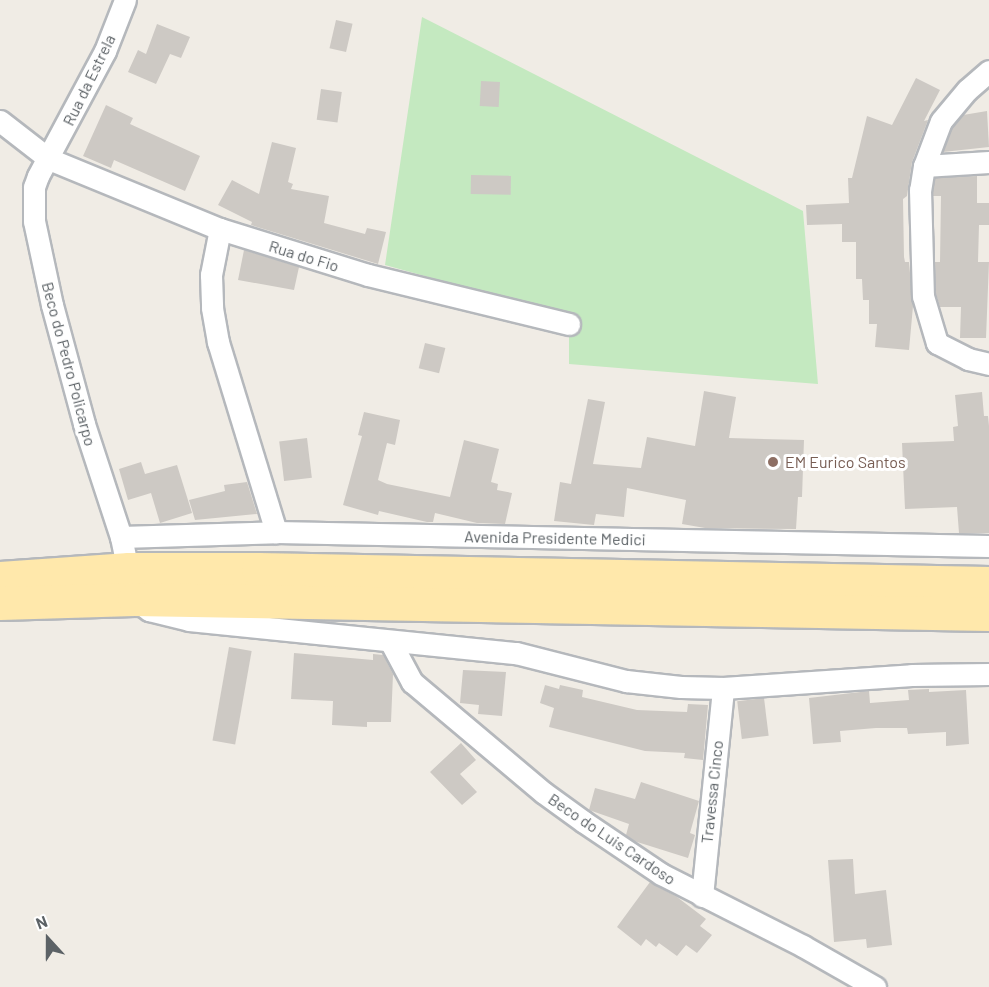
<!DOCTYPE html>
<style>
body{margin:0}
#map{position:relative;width:989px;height:987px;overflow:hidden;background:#f0ece5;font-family:Barlow,sans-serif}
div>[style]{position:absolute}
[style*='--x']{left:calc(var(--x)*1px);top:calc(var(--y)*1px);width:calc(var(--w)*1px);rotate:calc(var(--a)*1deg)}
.green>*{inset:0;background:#c4e9c0}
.building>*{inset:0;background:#cdc9c4;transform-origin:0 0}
.roads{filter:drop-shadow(2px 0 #b5b8bc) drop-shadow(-2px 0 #b5b8bc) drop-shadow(0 2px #b5b8bc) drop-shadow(0 -2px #b5b8bc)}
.street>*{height:21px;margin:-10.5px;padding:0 10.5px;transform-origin:10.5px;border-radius:10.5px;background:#fff}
.primary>*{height:33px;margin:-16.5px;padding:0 16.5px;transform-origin:16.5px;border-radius:16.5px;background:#ffe8ab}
.dots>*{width:16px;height:16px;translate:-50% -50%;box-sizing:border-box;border:3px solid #fff;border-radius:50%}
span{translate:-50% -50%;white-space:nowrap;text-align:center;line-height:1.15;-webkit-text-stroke:6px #fff;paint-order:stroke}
.street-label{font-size:16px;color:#5c6266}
.education-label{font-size:16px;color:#785e54}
.left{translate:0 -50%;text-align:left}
.north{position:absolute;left:18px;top:909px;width:60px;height:60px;-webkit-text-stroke:4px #fff;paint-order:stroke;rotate:339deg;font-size:16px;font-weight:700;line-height:24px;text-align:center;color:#5c6266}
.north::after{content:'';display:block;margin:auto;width:21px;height:27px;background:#5c6266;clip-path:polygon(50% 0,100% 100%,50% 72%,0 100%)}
</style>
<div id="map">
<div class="green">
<div style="clip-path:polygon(422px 17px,803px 211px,818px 384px,569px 364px,569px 316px,385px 265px)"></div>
</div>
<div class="building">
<div style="left:336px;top:20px;width:17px;height:29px;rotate:13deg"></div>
<div style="clip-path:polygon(157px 24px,190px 37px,181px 58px,170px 54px,156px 84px,128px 72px,138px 50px,146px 54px)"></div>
<div style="clip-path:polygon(916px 78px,940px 90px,924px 121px,928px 120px,912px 162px,907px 196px,903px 199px,904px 257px,905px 262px,909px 262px,913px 306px,909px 350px,875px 347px,877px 324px,869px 324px,869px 300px,863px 300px,862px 279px,856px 279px,856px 242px,842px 242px,842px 224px,807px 225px,806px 205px,849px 203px,848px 178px,852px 178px,867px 116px,892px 125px)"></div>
<div style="left:481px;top:81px;width:19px;height:25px;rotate:3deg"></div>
<div style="left:321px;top:89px;width:21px;height:31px;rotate:8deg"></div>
<div style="clip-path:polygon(106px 105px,133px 118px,130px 124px,200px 156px,185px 191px,114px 160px,111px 168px,83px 156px)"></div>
<div style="clip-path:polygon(987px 111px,989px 147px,943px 152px,952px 128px,963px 115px)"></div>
<div style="clip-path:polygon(272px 142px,296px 148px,288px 182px,293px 184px,291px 189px,329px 196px,324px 223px,365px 234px,367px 228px,386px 232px,378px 264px,251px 225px,252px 222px,218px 205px,232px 180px,259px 194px)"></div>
<div style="left:471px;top:175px;width:40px;height:19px;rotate:1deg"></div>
<div style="clip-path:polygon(977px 176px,977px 203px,989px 203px,989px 225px,979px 225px,978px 262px,989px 262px,986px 338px,960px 338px,961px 307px,940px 307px,936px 294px,935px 262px,940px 262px,941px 196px,933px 196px,933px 191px,935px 178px)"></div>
<div style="clip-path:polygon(244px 250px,299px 267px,294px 290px,238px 280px)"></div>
<div style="left:425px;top:343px;width:21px;height:26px;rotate:14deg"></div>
<div style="clip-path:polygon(704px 391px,736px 397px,729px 438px,804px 440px,802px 497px,798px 497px,796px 529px,705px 528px,682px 524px,686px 500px,627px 488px,624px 517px,596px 514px,594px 525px,554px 521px,560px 482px,571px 484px,588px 399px,605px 402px,593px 464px,641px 468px,647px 437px,695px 446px)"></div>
<div style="clip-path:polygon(982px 392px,984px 416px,988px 416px,989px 426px,989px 533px,959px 533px,957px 507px,905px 509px,902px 443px,954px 441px,953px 427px,958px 426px,955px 395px)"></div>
<div style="clip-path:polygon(364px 412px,400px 420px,395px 445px,387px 443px,378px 480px,387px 484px,450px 497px,464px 440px,499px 449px,491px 482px,498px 484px,497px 490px,512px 493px,505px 524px,477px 523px,435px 513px,433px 522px,427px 522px,379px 511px,378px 515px,343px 505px,362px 436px,358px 435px)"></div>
<div style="left:307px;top:438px;width:40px;height:28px;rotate:83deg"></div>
<div style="clip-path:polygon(141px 462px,145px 474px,177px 465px,192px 513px,160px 523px,151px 493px,128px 500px,119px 469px)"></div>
<div style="clip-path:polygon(247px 482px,257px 514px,195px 520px,189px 500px,225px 491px,224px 485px)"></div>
<div style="left:229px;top:647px;width:23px;height:95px;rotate:10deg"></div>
<div style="clip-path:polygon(294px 653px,373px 660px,373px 654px,383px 655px,393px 674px,391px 722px,367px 722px,367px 727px,332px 725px,333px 701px,291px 699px)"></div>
<div style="clip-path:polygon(463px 670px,506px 672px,502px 716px,478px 714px,479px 705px,460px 703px)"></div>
<div style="clip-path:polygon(545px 685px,559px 689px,560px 685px,583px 690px,582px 697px,637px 710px,687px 712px,688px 704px,708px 705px,703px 760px,684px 758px,685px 753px,645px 751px,549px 727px,554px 708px,540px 703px)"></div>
<div style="clip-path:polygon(929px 689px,929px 692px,966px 690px,969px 744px,946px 746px,946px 732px,908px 734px,907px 728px,876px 728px,840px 731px,841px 742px,813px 744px,809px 698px,869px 691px,870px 703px,909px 700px,908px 690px)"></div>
<div style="left:764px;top:698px;width:38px;height:27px;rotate:83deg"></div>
<div style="clip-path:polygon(461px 743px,476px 760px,460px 774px,477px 792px,462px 805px,430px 772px)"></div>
<div style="clip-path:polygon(641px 782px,699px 801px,690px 833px,695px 835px,688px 858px,634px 841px,626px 835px,629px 824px,589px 810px,595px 788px,635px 799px)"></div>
<div style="clip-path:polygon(853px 859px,855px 894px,886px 890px,892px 945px,867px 948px,866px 939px,834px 942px,828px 860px)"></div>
<div style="clip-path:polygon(650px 882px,677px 897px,706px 919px,700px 926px,712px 935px,697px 953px,686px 945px,677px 956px,659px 943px,656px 947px,646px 939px,641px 946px,617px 927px)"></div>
</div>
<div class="roads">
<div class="street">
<div style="--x:125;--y:0;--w:55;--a:111.4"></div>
<div style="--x:105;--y:51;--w:142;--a:118.2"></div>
<div style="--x:38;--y:176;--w:12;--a:110"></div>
<div style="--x:34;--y:187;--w:34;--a:90"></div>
<div style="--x:34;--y:221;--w:86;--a:77.9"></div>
<div style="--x:52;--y:305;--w:123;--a:74.9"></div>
<div style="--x:84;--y:424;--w:119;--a:71.9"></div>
<div style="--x:121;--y:537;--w:63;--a:78.2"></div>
<div style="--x:134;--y:599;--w:19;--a:36"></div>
<div style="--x:149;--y:610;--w:41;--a:14"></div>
<div style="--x:189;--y:620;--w:329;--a:5.8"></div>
<div style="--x:516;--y:653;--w:114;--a:14.3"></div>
<div style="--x:626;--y:681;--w:55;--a:6.2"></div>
<div style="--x:681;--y:687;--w:42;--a:1.4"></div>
<div style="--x:723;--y:688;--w:189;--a:-3.9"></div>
<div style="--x:912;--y:675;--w:77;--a:-0.7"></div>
<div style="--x:989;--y:71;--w:29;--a:139"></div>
<div style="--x:967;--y:90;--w:40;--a:130"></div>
<div style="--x:941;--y:121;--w:48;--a:110.7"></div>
<div style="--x:924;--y:166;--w:24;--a:99"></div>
<div style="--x:920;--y:190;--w:106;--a:88.4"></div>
<div style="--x:923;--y:296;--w:49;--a:73.4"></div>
<div style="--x:937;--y:343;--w:35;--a:27"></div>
<div style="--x:968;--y:359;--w:22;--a:13"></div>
<div style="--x:0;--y:121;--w:62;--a:37.8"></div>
<div style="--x:49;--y:159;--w:185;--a:22.3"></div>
<div style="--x:220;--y:229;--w:155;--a:17.3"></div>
<div style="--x:368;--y:275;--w:207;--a:13.7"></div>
<div style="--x:924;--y:166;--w:65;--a:-3.5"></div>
<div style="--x:220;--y:229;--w:47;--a:101.1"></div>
<div style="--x:211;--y:275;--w:33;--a:88"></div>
<div style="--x:212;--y:308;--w:35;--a:80"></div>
<div style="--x:218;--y:342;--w:199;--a:73"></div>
<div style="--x:121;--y:537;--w:155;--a:-1.8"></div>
<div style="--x:276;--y:532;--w:713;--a:1.12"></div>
<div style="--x:390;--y:641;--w:47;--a:61.8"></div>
<div style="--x:412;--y:682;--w:172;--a:40.1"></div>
<div style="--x:544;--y:793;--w:49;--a:35.9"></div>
<div style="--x:584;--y:822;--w:93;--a:34"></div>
<div style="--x:661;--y:874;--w:159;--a:26.9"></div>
<div style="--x:803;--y:946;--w:83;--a:29.7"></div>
<div style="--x:702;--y:896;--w:209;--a:-84.2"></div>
</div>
<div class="primary">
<div style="--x:0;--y:578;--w:129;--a:-4"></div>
<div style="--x:129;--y:569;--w:129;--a:0"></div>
<div style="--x:258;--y:569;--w:731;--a:1.1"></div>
<div style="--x:0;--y:603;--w:134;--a:-1.7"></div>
<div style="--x:134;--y:599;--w:855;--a:1.01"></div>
</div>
</div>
<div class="dots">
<div style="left:773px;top:462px;background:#8d6e63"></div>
</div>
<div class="street-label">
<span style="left:89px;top:80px;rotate:-64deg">Rua da Estrela</span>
<span style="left:304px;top:256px;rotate:17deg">Rua do Fio</span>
<span style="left:69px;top:364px;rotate:75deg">Beco do Pedro Policarpo</span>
<span style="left:555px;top:538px;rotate:1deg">Avenida Presidente Medici</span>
<span style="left:712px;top:792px;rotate:-84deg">Travessa Cinco</span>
<span style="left:612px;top:839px;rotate:34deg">Beco do Luis Cardoso</span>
</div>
<div class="education-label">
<span class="left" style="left:785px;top:462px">EM Eurico Santos</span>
</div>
<div class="north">N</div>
</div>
